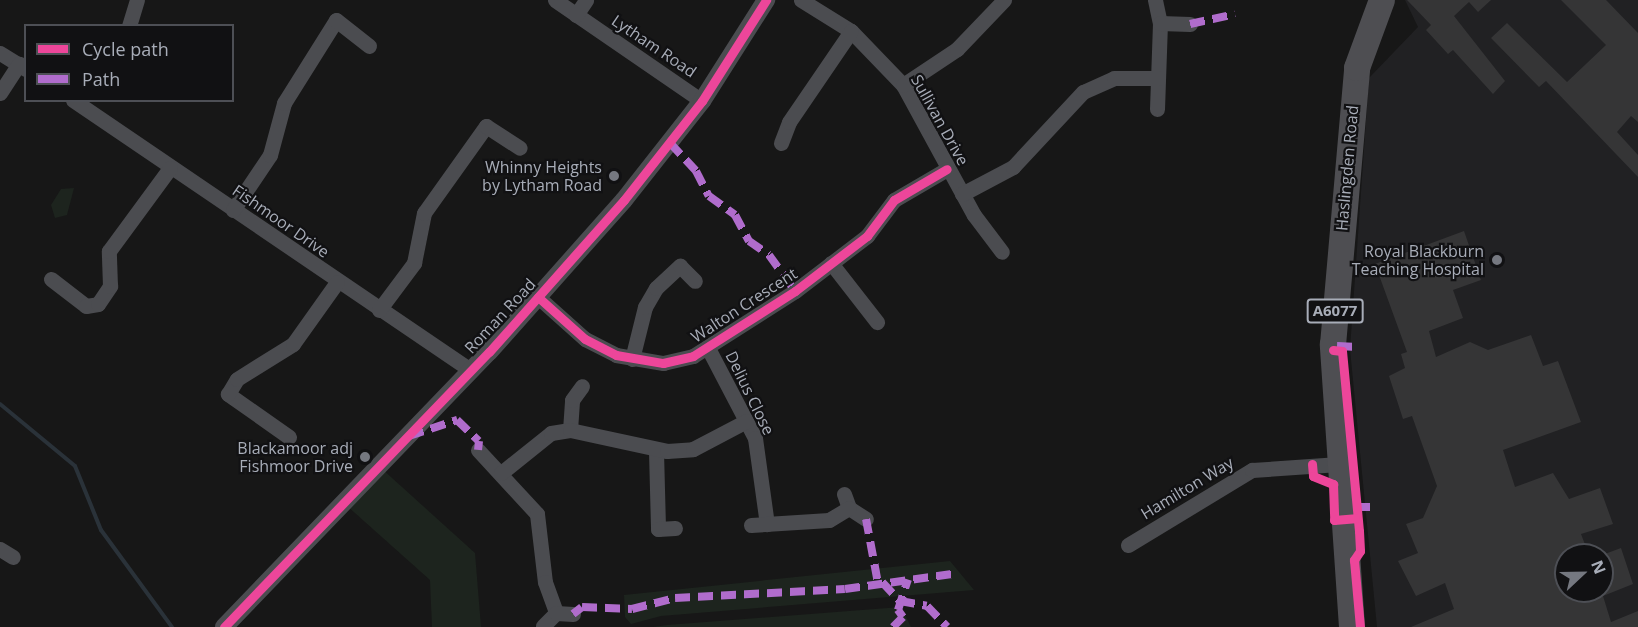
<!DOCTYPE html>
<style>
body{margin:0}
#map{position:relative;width:1638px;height:627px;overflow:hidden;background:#171717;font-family:"Open Sans",sans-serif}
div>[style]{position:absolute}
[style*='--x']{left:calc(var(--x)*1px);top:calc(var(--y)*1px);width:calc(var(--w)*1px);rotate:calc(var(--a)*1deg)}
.built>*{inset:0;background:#212123}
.green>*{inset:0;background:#1d241e}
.stream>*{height:4px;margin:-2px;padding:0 2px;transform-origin:2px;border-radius:2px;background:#2a3239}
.building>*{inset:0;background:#353536}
.minor>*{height:15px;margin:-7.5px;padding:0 7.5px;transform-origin:7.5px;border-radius:7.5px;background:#4b4c50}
.tertiary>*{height:18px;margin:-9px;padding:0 9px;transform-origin:9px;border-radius:9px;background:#4b4c50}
.trunk>*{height:26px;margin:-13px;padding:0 13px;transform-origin:13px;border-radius:13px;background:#4e4e52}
.quiet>*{height:8px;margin-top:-4px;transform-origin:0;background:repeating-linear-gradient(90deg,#b06ccc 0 15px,transparent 0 23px)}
.cycleway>*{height:9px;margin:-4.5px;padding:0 4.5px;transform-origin:4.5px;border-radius:4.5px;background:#ed469a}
.dots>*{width:16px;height:16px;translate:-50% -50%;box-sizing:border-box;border:3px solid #111113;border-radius:50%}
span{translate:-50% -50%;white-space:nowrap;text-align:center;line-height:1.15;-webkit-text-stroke:4.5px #111113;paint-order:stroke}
.shield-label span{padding:2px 4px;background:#111113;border:2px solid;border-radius:4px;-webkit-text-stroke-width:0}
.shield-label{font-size:15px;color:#a8adb8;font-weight:700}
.street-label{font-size:16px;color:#a8adb8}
.poi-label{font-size:16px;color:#a8adb8}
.right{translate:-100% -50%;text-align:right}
.legend{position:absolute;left:24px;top:24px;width:210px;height:78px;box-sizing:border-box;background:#111113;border:2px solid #4d4f55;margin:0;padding:8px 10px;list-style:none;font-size:18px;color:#a8adb8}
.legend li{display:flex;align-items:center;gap:12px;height:30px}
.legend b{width:30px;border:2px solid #4d4f55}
.north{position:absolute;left:1554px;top:543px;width:60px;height:60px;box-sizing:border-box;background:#111113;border:2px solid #4d4f55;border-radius:50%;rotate:68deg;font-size:16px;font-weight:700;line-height:24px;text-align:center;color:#a8adb8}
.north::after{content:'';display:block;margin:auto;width:21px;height:27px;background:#757880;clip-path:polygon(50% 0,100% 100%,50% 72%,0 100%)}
</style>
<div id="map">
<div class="built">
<div style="clip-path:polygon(evenodd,1405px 0,1638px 0,1638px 627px,1377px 627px,1350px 349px,1369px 78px,1418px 27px,1405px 0,1566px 555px,1602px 555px,1602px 591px,1566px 591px,1566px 555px)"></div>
</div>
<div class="green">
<div style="clip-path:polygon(74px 188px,67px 215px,55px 218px,51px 205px,61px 189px)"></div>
<div style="clip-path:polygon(381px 468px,475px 553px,481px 627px,432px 627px,430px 580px,346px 505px)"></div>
<div style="clip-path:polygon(950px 561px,974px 590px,661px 616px,631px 624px,625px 617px,624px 595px)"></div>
<div style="clip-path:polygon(901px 607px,911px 627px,653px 627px,667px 625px)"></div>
</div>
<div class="stream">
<div style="--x:0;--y:404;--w:97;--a:39.6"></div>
<div style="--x:75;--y:466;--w:69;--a:67.9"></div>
<div style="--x:101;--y:530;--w:120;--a:53.8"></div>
</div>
<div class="building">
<div style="clip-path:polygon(1407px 0,1491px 0,1478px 12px,1469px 2px,1454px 16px,1505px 81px,1493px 94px,1453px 50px,1448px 54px,1426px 30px,1431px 25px)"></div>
<div style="clip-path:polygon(1561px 0,1606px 0,1638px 33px,1638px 122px,1631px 116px,1617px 132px,1638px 155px,1638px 177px,1546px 81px,1539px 87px,1491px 38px,1507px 23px,1567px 82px,1606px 45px)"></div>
<div style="clip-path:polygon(1464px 231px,1481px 280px,1453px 290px,1463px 318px,1429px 331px,1436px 357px,1470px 342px,1488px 350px,1531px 335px,1543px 366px,1558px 361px,1581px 422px,1503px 450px,1515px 487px,1553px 473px,1569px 499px,1600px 488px,1613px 524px,1581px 534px,1589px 555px,1566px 555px,1566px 591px,1602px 592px,1602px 555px,1621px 548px,1633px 584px,1603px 596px,1611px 622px,1638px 611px,1638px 627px,1411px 627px,1454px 609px,1445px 583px,1416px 596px,1398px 561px,1418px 553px,1406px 524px,1423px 518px,1437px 486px,1412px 416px,1403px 419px,1389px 376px,1405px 368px,1401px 354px,1407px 352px,1375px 264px)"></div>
</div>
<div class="minor">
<div style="--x:555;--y:0;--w:178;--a:34.5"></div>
<div style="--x:801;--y:0;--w:59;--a:31.8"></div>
<div style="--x:851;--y:31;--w:75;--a:46.1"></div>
<div style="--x:903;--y:85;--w:148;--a:61.4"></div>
<div style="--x:974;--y:215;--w:46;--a:52.9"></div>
<div style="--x:1155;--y:0;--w:24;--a:78"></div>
<div style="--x:1160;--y:23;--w:86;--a:92"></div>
<div style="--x:576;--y:15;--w:18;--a:-56"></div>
<div style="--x:1160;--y:23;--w:30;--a:2"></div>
<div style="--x:129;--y:26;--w:27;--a:-73"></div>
<div style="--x:0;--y:53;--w:31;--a:32"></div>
<div style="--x:903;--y:85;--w:65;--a:-33.7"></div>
<div style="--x:957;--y:49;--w:68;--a:-46.2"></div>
<div style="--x:0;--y:93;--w:35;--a:-57"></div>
<div style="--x:73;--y:100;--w:480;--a:34.2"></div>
<div style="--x:781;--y:143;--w:22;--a:-69"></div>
<div style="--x:789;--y:122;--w:110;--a:-55.7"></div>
<div style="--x:962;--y:194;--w:58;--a:-27.9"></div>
<div style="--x:1013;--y:167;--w:103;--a:-47"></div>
<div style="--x:1083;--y:92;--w:34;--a:-24"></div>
<div style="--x:1114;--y:78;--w:44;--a:0"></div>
<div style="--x:233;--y:210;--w:66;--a:-56.1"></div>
<div style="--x:270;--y:155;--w:54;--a:-74.9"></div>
<div style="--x:284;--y:103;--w:98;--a:-57.9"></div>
<div style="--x:336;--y:20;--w:42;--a:38.2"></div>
<div style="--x:831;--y:263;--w:75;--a:52.1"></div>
<div style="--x:51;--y:279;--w:44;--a:37.6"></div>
<div style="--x:86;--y:306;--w:12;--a:-9"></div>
<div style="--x:98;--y:304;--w:22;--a:-56"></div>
<div style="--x:110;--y:286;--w:35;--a:-92"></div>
<div style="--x:109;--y:251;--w:103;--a:-53.7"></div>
<div style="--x:538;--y:297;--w:63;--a:41.8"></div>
<div style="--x:585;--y:339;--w:35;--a:27"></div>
<div style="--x:616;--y:355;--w:48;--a:9.7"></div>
<div style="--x:663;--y:363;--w:31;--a:-13"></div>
<div style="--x:693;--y:356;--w:121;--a:-32.5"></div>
<div style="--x:795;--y:291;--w:91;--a:-37.4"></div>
<div style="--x:867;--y:236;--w:45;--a:-53.1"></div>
<div style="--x:894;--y:200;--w:61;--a:-30.3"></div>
<div style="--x:379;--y:310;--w:59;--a:-53.3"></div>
<div style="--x:414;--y:263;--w:51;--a:-78.7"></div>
<div style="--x:424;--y:213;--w:107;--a:-54.5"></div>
<div style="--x:486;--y:126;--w:40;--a:32.9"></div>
<div style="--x:709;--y:350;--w:99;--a:62.4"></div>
<div style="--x:755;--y:438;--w:87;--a:82.1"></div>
<div style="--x:632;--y:359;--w:54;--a:-76"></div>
<div style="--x:645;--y:307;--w:22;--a:-60"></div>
<div style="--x:656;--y:288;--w:33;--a:-43"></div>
<div style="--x:680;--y:266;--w:21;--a:45"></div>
<div style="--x:570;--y:430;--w:30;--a:-86"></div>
<div style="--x:572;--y:400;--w:17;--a:-54"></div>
<div style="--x:289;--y:437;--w:75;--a:-144.8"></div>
<div style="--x:228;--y:394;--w:17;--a:-59"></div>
<div style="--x:237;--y:379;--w:66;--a:-32"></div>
<div style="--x:293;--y:344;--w:76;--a:-54.6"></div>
<div style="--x:478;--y:450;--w:87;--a:47.3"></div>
<div style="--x:537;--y:514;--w:68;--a:83.3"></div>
<div style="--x:545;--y:582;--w:33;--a:70"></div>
<div style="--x:656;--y:451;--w:78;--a:88.5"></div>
<div style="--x:658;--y:529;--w:17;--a:-3"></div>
<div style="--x:501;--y:473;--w:64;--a:-38.7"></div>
<div style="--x:551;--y:433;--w:19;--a:-9"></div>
<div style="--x:570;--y:430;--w:99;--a:12.2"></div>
<div style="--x:667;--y:451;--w:26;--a:-4"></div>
<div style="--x:693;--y:449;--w:60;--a:-27.8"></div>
<div style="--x:844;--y:494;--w:15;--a:70"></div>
<div style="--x:849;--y:508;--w:20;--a:33"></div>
<div style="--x:751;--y:525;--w:78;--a:-3.7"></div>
<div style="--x:829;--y:520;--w:23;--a:-31"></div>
<div style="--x:1128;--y:545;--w:145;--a:-31.2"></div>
<div style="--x:1252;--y:470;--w:87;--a:-3.9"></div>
<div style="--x:0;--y:549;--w:15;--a:32"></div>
<div style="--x:543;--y:626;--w:18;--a:-45"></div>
<div style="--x:556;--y:613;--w:17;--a:3"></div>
</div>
<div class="tertiary">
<div style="--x:224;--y:627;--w:382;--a:-46.1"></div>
<div style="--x:489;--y:352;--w:203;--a:-48.4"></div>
<div style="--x:624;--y:200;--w:126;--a:-51.8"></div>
<div style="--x:702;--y:101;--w:120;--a:-57.6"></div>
</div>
<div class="trunk">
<div style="--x:1352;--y:627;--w:283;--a:-93.9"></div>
<div style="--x:1333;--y:345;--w:278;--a:-85"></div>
<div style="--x:1357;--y:68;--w:72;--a:-69.8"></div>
</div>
<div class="quiet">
<div style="--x:1190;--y:24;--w:46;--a:-12.5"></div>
<div style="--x:670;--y:143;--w:38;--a:47"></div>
<div style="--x:696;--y:171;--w:28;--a:63"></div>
<div style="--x:709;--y:196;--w:32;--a:36"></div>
<div style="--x:735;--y:215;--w:30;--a:62"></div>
<div style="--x:749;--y:241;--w:24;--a:35"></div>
<div style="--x:769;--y:255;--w:44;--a:54.2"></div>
<div style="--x:1337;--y:346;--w:21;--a:3"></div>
<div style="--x:409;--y:436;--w:51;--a:-18.4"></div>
<div style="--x:457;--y:420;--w:30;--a:44"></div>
<div style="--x:479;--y:441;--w:9;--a:96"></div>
<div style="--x:1355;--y:507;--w:19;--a:0"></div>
<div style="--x:866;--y:519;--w:65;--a:79.4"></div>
<div style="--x:882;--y:582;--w:26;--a:47"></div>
<div style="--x:900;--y:601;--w:27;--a:10"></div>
<div style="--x:927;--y:606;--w:29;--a:46"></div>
<div style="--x:573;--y:614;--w:11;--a:-38"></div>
<div style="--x:582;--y:607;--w:50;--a:2.3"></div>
<div style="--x:632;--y:609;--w:44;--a:-14.3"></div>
<div style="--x:675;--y:598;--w:170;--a:-3"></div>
<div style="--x:845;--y:589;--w:108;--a:-8"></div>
<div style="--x:893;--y:627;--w:14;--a:-45"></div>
<div style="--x:903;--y:617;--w:9;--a:-126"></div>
<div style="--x:898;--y:610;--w:32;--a:-72"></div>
</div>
<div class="cycleway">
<div style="--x:538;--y:297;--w:63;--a:41.8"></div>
<div style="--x:585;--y:339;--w:35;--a:27"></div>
<div style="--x:616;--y:355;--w:48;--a:9.7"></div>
<div style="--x:663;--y:363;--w:31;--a:-13"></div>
<div style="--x:693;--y:356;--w:121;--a:-32.5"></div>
<div style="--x:795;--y:291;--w:91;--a:-37.4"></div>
<div style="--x:867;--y:236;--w:45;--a:-53.1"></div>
<div style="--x:894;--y:200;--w:61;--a:-30.3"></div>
<div style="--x:1333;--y:350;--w:9;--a:6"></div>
<div style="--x:1342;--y:351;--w:181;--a:84.6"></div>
<div style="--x:1359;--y:531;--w:20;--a:87"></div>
<div style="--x:1360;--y:551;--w:11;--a:124"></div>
<div style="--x:1354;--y:560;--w:67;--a:84.9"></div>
<div style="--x:1312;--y:464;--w:12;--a:85"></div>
<div style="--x:1313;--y:476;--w:22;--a:22"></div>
<div style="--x:1333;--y:484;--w:36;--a:88"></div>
<div style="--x:1334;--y:520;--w:21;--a:-5"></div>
<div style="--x:224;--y:627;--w:382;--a:-46.1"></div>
<div style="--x:489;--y:352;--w:203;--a:-48.4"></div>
<div style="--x:624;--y:200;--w:126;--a:-51.8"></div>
<div style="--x:702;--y:101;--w:120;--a:-57.6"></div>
</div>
<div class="dots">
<div style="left:614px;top:176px;background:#757880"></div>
<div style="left:1497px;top:260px;background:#757880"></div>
<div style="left:365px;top:457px;background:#757880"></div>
</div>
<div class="shield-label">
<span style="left:1335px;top:311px">A6077</span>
</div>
<div class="street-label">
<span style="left:654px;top:46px;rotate:34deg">Lytham Road</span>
<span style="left:940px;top:120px;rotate:61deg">Sullivan Drive</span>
<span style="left:1347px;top:168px;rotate:-85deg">Haslingden Road</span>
<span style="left:281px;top:221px;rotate:35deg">Fishmoor Drive</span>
<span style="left:744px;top:305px;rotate:-33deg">Walton Crescent</span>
<span style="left:500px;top:316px;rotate:-47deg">Roman Road</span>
<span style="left:750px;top:393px;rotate:64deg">Delius Close</span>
<span style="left:1187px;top:488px;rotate:-31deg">Hamilton Way</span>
</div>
<div class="poi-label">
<span class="right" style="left:602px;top:176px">Whinny Heights<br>by Lytham Road</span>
<span class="right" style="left:1484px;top:260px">Royal Blackburn<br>Teaching Hospital</span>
<span class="right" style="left:353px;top:457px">Blackamoor adj<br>Fishmoor Drive</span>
</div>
<ul class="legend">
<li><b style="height:8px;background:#ed469a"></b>Cycle path</li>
<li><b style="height:8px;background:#b06ccc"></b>Path</li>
</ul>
<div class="north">N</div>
</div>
